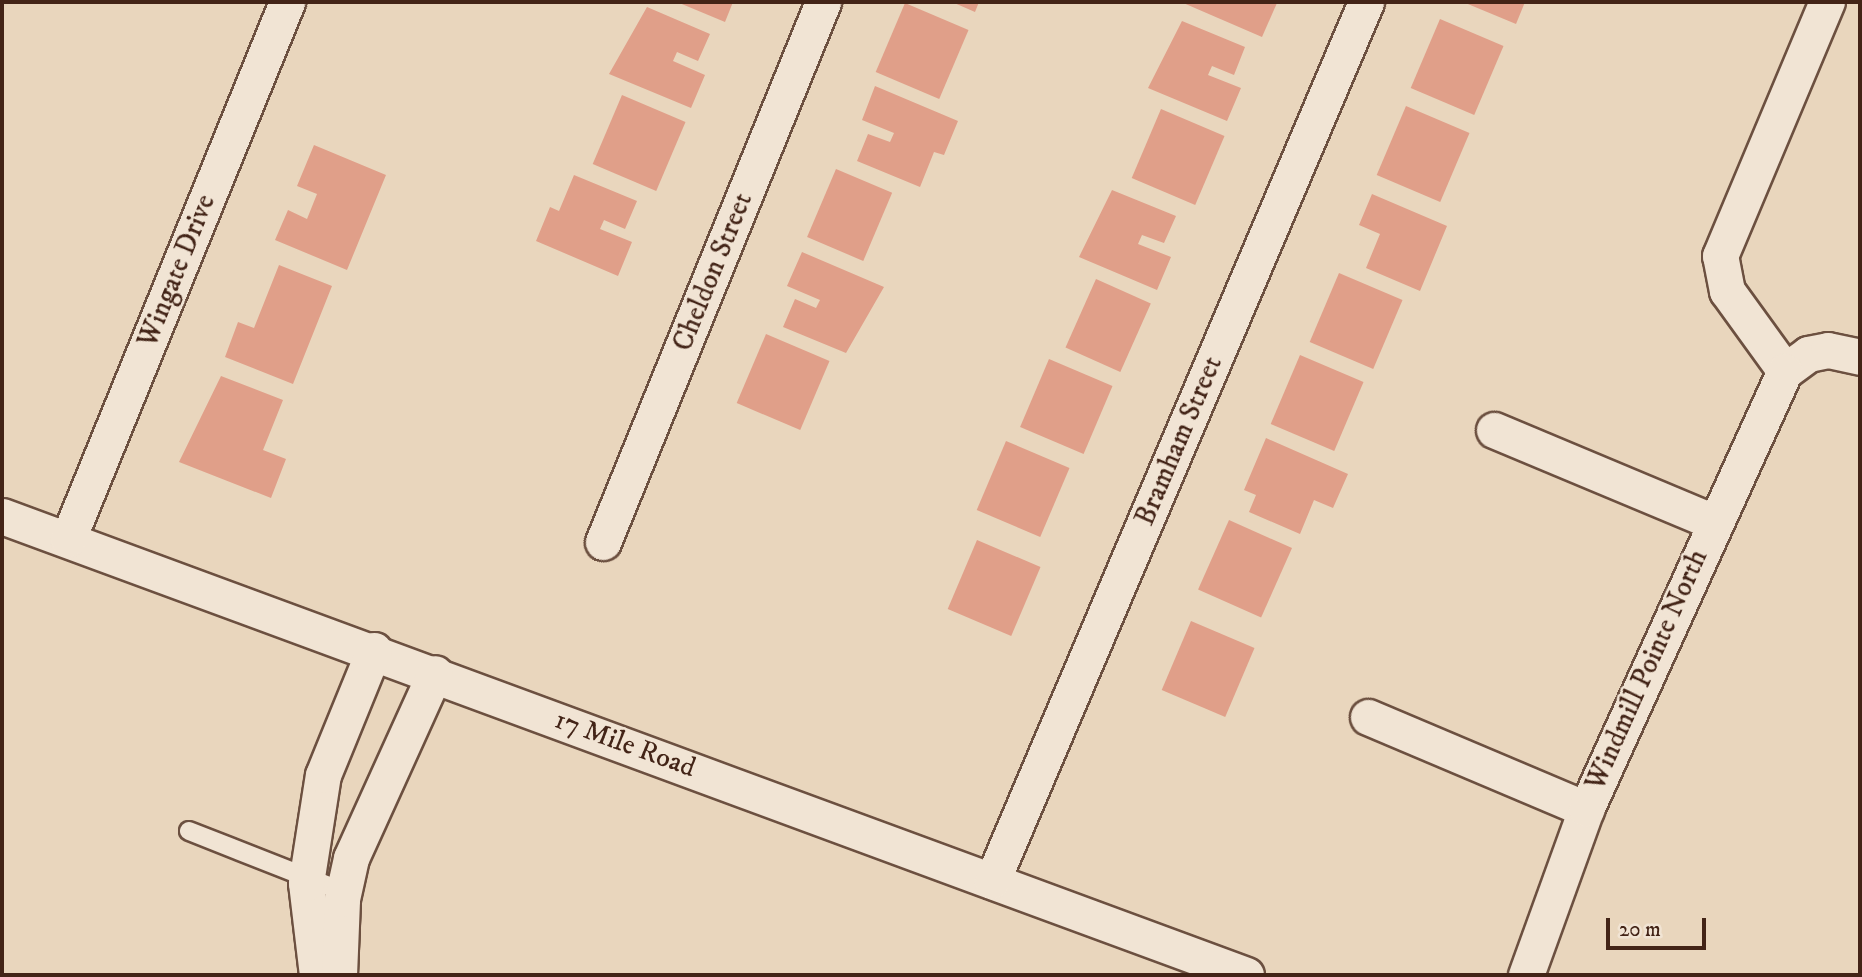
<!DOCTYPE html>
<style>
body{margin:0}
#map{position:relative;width:1862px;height:977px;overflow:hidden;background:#e9d6bd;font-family:"IM FELL DW Pica",serif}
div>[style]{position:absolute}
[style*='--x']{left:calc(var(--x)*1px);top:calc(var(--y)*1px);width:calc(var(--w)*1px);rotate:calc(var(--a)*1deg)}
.building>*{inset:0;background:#e09f89;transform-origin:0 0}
.roads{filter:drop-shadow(2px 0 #6c5040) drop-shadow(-2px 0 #6c5040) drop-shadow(0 2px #6c5040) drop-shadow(0 -2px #6c5040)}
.lane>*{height:18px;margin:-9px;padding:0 9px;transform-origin:9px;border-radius:9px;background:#f1e4d4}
.street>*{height:35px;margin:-17.5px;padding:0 17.5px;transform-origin:17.5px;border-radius:17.5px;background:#f1e4d4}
span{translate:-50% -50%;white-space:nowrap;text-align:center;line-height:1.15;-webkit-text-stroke:5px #f1e4d4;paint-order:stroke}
.street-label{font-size:28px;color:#432417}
.frame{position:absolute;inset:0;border:4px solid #432417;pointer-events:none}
.scale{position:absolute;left:1606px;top:918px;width:100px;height:32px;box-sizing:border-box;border:4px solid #432417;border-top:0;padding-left:9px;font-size:21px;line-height:24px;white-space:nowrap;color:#432417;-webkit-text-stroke:5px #f1e4d4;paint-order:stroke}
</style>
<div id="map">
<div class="building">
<div style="clip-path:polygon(677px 2px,733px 2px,725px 22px)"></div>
<div style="clip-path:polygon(952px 2px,979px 2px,975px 12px)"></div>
<div style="clip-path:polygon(1181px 2px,1274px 2px,1277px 3px,1262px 37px)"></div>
<div style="clip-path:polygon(1463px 2px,1525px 2px,1516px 24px)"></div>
<div style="left:905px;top:3px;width:69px;height:75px;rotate:23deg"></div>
<div style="clip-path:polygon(647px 7px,710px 34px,698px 61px,677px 52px,673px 61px,705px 75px,691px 108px,609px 74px)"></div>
<div style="left:1440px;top:19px;width:69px;height:75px;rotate:23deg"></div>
<div style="clip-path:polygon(1182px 21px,1245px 47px,1234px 75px,1212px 66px,1208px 75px,1241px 88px,1227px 121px,1148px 88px)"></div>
<div style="clip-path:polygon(875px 86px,958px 121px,944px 155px,934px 152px,920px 187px,857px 161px,868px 134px,890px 142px,894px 133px,862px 120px)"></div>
<div style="left:622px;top:95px;width:69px;height:75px;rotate:23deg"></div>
<div style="left:1406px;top:106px;width:69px;height:75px;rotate:23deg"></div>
<div style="left:1161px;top:109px;width:69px;height:75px;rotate:23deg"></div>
<div style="clip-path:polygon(314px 145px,386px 175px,347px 270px,275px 240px,288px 210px,307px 219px,317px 194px,297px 186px)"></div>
<div style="left:836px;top:169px;width:61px;height:74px;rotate:23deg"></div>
<div style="clip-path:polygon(574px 175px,637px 201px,625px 229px,604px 220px,600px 229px,632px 242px,618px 276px,536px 241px,550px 207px,559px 211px)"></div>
<div style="clip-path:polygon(1112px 190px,1176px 216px,1164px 243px,1142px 235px,1138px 244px,1171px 257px,1157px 290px,1079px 257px)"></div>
<div style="clip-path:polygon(1372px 194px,1447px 226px,1420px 291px,1366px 268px,1380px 234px,1359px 225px)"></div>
<div style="clip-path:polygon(802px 252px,884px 287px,846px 353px,783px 327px,795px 299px,816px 308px,820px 300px,787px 286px)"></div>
<div style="clip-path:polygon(279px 265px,332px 286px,293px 384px,225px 357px,238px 322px,254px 328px)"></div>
<div style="left:1339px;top:273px;width:69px;height:75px;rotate:23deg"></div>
<div style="left:1096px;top:279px;width:60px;height:75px;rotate:24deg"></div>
<div style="left:766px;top:334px;width:69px;height:75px;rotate:23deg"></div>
<div style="left:1300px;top:355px;width:69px;height:75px;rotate:23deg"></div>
<div style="left:1049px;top:359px;width:69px;height:74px;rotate:23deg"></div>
<div style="clip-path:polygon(221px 376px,283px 400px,263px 450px,286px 459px,271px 498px,179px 462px)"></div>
<div style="clip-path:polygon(1266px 438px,1348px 474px,1333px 508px,1314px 500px,1300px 534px,1249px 512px,1256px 495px,1244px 490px)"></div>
<div style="left:1006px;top:441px;width:69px;height:75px;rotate:23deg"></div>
<div style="left:1229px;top:520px;width:69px;height:76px;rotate:24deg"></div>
<div style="left:977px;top:540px;width:69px;height:75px;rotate:23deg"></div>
<div style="left:1191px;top:621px;width:69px;height:75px;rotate:23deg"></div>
</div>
<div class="roads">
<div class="lane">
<div style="--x:189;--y:831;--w:167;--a:21.5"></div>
</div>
<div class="street">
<div style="--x:1785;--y:371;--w:99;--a:-125.9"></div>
<div style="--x:1727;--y:291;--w:36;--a:-101"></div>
<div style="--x:1720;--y:256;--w:276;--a:-67.2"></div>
<div style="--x:1785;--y:371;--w:29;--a:-36"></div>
<div style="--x:1808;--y:354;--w:20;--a:-11"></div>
<div style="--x:1828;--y:350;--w:33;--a:12"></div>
<div style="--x:1494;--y:430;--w:236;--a:22.7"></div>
<div style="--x:2;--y:516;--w:1326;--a:20.25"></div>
<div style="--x:68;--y:539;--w:580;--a:-67.81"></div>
<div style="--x:603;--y:542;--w:583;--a:-67.83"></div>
<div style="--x:1368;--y:717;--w:237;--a:22.9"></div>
<div style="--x:992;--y:881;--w:955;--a:-66.95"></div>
<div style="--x:317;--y:975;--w:93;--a:-96.8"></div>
<div style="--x:306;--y:883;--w:109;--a:-81.1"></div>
<div style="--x:323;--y:775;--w:135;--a:-67.8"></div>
<div style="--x:339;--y:975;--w:76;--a:-87.7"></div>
<div style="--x:342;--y:899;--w:42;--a:-77.6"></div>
<div style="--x:351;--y:858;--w:203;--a:-65.6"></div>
<div style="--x:1526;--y:975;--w:177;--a:-70.1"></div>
<div style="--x:1586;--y:809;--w:481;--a:-65.6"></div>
</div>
</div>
<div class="street-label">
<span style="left:177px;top:271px;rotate:-68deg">Wingate Drive</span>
<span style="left:713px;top:272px;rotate:-68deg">Cheldon Street</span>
<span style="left:1179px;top:441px;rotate:-67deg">Bramham Street</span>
<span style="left:1647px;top:670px;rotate:-66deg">Windmill Pointe North</span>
<span style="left:625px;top:744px;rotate:20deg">17 Mile Road</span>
</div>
<div class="frame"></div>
<div class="scale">20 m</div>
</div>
